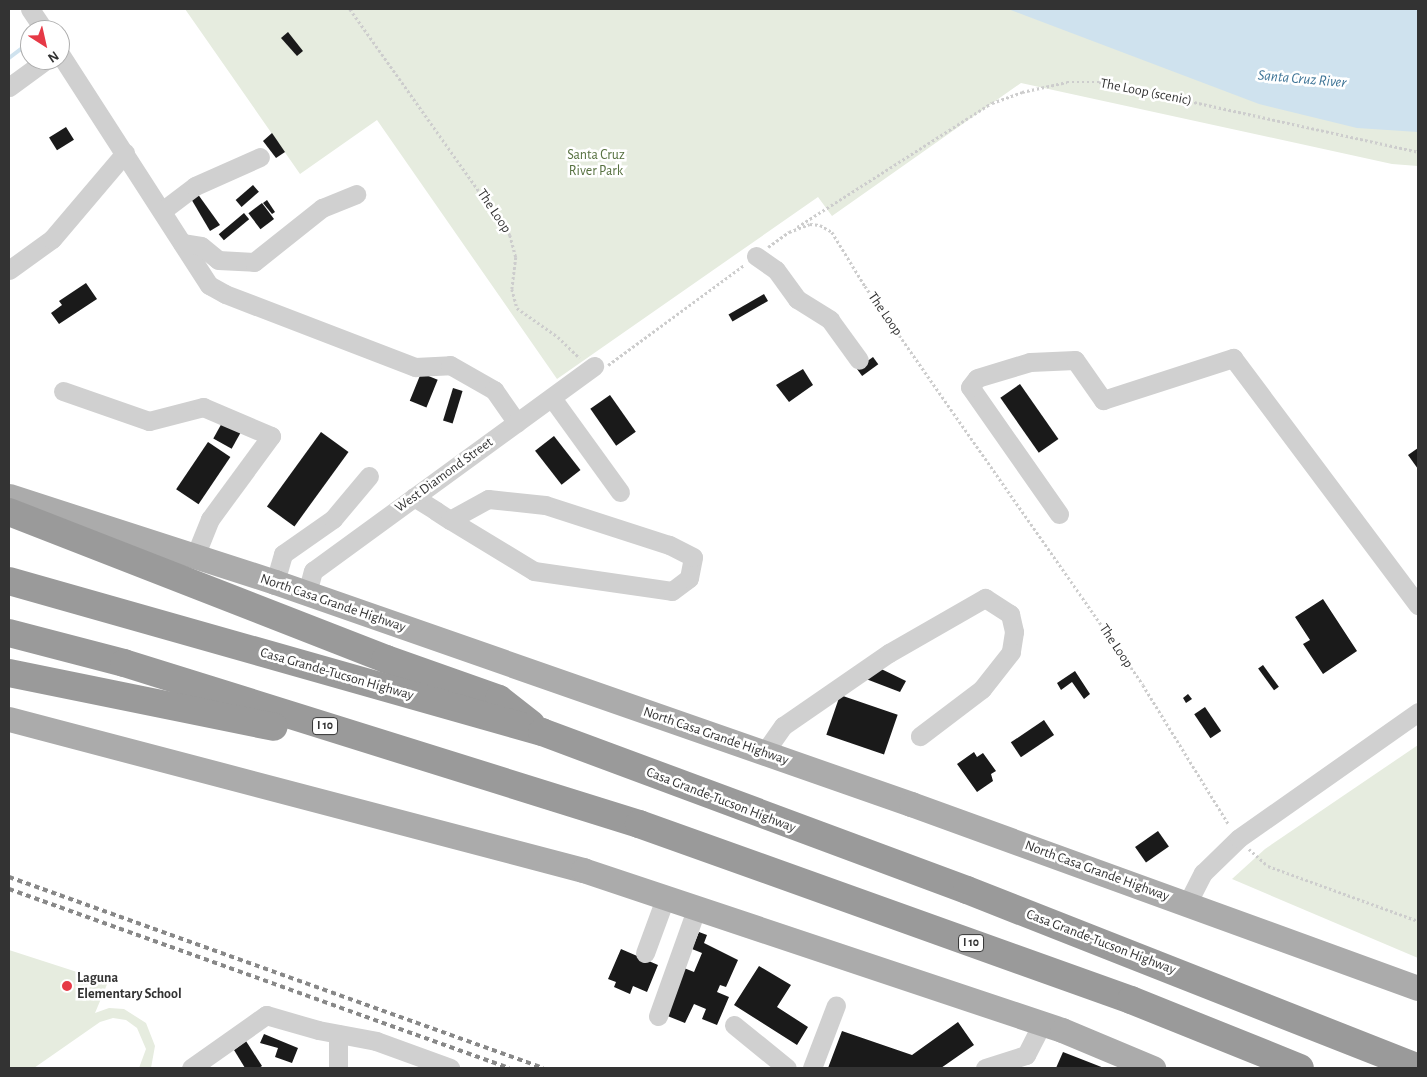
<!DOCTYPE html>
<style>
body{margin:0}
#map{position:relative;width:1427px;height:1077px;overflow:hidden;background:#fff;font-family:"Alegreya Sans",sans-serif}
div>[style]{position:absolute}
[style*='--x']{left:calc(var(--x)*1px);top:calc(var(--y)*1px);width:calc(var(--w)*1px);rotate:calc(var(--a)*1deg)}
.green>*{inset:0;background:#e6ecdf}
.water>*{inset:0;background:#cfe2ee}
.stream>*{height:4px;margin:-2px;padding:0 2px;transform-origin:2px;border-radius:2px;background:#cfe2ee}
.building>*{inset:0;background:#1a1a1a;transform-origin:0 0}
.path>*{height:2.5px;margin-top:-1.25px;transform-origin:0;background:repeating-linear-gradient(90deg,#cdcdcd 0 2.5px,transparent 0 5px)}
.minor>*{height:19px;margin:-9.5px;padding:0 9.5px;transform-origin:9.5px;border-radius:9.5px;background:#d0d0d0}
.major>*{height:25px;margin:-12.5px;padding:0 12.5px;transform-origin:12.5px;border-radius:12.5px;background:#ababab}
.highway>*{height:28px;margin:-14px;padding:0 14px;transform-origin:14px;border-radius:14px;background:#9a9a9a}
.rail>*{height:4px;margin-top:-2px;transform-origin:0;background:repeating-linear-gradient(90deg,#888 0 5px,transparent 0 9px)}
.dots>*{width:14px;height:14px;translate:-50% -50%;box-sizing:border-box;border:2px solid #fff;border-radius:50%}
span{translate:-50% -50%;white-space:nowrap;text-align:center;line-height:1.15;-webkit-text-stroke:5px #fff;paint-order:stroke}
.shield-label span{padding:1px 4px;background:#fff;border:1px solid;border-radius:4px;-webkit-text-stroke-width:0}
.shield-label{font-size:12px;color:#333;font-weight:700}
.street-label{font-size:14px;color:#333}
.park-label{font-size:14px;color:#56703f}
.poi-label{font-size:14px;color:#333;font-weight:700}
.left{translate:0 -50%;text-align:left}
.water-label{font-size:15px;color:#3f7597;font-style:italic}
.frame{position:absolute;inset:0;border:10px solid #333;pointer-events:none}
.north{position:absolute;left:20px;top:20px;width:50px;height:50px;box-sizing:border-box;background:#fff;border:1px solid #adadad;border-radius:50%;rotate:145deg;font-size:14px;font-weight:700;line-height:20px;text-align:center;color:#333}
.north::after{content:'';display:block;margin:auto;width:18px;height:22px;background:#e63946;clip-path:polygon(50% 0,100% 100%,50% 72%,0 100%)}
</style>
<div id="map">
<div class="green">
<div style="clip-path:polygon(185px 9px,1418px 9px,1418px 166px,1392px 164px,1021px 83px,832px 216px,818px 197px,557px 379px,377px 120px,300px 174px)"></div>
<div style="clip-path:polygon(1418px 745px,1418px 958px,1232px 879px,1265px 849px)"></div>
<div style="clip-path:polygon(9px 950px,108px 982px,95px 1013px,109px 1008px,124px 1009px,146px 1023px,155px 1046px,151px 1068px,139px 1068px,146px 1049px,137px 1028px,126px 1020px,113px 1018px,100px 1022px,34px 1068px,9px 1068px)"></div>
</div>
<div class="water">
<div style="clip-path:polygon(1008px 9px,1418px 9px,1418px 132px,1357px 128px,1259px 104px)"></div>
</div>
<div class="stream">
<div style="--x:9;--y:58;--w:25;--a:-37"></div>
</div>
<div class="building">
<div style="clip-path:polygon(288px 32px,303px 51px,297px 56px,281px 38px)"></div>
<div style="left:66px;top:127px;width:15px;height:20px;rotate:58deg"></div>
<div style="clip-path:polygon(272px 133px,285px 152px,276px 158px,263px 141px)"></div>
<div style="left:253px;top:185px;width:9px;height:23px;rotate:49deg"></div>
<div style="clip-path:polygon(197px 193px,220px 225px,210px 231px,190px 197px)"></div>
<div style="clip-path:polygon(267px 200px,275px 212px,272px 214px,263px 203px)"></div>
<div style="left:262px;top:203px;width:20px;height:17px;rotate:53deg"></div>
<div style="left:244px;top:213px;width:8px;height:33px;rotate:50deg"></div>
<div style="clip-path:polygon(86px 283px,97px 299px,59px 324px,51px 313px,62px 305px,59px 301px)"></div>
<div style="left:764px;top:294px;width:8px;height:41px;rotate:60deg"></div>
<div style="left:873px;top:357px;width:9px;height:20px;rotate:54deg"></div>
<div style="clip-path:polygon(803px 369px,813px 385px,789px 402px,776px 385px)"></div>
<div style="left:421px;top:373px;width:18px;height:30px;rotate:22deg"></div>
<div style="left:1020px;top:384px;width:67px;height:24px;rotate:55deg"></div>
<div style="left:453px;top:388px;width:10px;height:34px;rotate:17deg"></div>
<div style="left:610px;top:395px;width:45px;height:24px;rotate:55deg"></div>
<div style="left:223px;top:421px;width:21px;height:20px;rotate:29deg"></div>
<div style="left:321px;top:432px;width:34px;height:92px;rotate:36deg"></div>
<div style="left:554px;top:436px;width:43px;height:24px;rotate:52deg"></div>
<div style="left:208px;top:442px;width:27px;height:57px;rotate:34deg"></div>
<div style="clip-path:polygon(1418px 448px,1418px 469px,1408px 455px)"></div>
<div style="clip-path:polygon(1323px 599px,1357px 651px,1323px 674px,1303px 644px,1310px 640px,1295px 617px)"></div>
<div style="clip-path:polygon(873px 665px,906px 681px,900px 692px,866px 679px)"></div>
<div style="left:1263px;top:665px;width:27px;height:6px;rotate:54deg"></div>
<div style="clip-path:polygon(1075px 671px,1090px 694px,1084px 699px,1072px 682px,1061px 690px,1057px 683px)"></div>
<div style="clip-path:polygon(1188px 694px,1192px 699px,1186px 703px,1183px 698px)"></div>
<div style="left:840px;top:695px;width:61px;height:42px;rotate:19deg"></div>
<div style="left:1205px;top:707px;width:29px;height:13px;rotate:56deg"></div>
<div style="left:1044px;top:720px;width:18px;height:40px;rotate:56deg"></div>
<div style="clip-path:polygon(974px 752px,977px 757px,983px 753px,996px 771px,991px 774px,993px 781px,977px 792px,957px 764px)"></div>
<div style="left:1158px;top:831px;width:19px;height:28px;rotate:55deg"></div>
<div style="clip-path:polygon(699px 932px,707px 935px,704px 943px,738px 960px,726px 987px,720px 985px,717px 992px,729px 997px,717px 1025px,702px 1019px,706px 1009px,694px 1004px,685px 1023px,665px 1015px,684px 968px,694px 972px,702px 953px,692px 949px)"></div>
<div style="clip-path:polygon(621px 949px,658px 965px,647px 992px,633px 986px,630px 994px,614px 987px,616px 982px,608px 979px)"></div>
<div style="clip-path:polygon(759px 966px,791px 985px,777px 1007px,808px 1027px,797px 1045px,734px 1005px)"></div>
<div style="clip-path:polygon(958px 1022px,974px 1045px,941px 1068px,828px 1068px,842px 1031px,912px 1055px)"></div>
<div style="clip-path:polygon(264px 1034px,298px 1048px,292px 1063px,275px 1057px,278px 1048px,260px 1043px)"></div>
<div style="clip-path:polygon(246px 1041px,262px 1066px,259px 1068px,245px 1068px,234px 1050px)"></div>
<div style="clip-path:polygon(1063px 1052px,1104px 1068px,1056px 1068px)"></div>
</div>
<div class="path">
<div style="--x:350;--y:9;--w:277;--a:54.7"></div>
<div style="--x:510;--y:235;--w:23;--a:75"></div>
<div style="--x:516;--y:257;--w:32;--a:97"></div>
<div style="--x:512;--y:289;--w:20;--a:75"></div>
<div style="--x:517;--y:308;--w:50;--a:35.3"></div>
<div style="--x:558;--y:337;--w:30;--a:44"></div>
<div style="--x:797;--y:227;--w:231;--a:-32.5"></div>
<div style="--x:992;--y:103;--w:32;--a:-20"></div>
<div style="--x:1022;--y:92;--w:46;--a:-12.5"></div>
<div style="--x:1067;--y:82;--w:32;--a:0"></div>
<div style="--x:1099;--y:82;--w:27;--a:10"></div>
<div style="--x:1126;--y:87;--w:299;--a:12.5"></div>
<div style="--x:768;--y:247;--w:26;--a:-36"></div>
<div style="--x:789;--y:232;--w:22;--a:-21"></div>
<div style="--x:810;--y:224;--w:10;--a:6"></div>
<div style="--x:820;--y:225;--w:14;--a:30"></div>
<div style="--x:832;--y:232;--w:63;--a:58.6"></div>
<div style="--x:865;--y:286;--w:486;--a:55.1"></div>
<div style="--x:1143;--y:685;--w:164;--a:58.4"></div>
<div style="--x:608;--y:365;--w:169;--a:-36.3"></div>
<div style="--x:1249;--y:849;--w:25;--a:42"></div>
<div style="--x:1268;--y:866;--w:160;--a:20.1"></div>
</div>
<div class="minor">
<div style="--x:30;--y:9;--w:25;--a:56"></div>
<div style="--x:60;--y:54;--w:275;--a:57.2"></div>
<div style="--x:209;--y:285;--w:18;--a:29"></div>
<div style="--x:225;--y:294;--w:204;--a:21"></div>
<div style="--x:415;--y:367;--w:35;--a:-3"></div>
<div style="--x:450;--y:365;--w:51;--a:29.6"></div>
<div style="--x:494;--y:390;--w:40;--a:55.1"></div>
<div style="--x:9;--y:87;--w:46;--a:-36.1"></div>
<div style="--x:162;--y:211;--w:41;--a:-37.1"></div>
<div style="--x:195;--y:186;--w:71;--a:-24"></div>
<div style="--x:182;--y:243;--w:19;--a:9"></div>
<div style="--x:201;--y:246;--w:22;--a:39"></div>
<div style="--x:218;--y:260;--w:36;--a:3"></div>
<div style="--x:254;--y:262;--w:87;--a:-38.5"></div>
<div style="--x:322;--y:208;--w:37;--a:-22"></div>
<div style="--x:756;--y:256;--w:24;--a:35"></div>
<div style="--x:776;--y:270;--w:36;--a:54"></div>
<div style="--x:797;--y:299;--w:39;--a:32"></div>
<div style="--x:830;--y:320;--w:49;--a:54.1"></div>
<div style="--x:9;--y:270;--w:53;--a:-35.8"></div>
<div style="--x:52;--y:239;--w:113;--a:-49.7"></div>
<div style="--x:63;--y:391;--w:91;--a:19.2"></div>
<div style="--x:149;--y:421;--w:56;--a:-14.5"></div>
<div style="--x:203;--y:407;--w:74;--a:23.1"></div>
<div style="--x:271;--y:436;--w:103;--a:126.3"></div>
<div style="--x:210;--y:519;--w:40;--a:112"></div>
<div style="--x:552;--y:398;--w:116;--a:54.1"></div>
<div style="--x:414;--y:497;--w:26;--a:32"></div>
<div style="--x:436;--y:511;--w:17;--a:33"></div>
<div style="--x:450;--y:520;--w:98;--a:31.3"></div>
<div style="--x:534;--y:571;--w:139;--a:8.2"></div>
<div style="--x:672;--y:591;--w:21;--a:-37"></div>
<div style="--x:689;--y:578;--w:21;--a:-79"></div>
<div style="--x:693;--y:557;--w:27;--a:-153"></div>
<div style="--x:669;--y:545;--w:130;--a:-162.1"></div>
<div style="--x:545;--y:505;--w:57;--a:-174"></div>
<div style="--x:488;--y:499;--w:43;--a:151.1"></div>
<div style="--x:1059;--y:514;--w:155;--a:-125"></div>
<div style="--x:970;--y:387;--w:11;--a:-52"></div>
<div style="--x:977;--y:378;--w:55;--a:-16.8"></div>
<div style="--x:1030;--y:362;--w:45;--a:-2.5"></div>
<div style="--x:1075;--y:360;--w:49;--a:55"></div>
<div style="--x:1103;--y:400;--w:137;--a:-17.9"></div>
<div style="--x:1233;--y:358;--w:309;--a:53.2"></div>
<div style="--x:275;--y:582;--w:29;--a:-74"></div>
<div style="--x:283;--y:554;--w:61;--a:-35"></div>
<div style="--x:333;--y:519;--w:56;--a:-50.1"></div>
<div style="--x:307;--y:593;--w:23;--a:-75"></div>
<div style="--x:313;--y:571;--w:348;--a:-36.1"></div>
<div style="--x:764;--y:753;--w:33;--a:-55"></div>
<div style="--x:783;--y:726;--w:129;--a:-34.6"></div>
<div style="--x:889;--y:653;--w:111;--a:-29.8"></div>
<div style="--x:985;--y:598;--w:30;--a:33"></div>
<div style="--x:1010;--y:614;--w:18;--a:77"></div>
<div style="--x:1014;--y:632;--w:20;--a:99"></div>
<div style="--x:1011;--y:652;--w:47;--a:128.1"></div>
<div style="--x:982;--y:689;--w:78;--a:142.8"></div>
<div style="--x:1187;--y:904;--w:35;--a:-63"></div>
<div style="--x:1203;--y:873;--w:50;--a:-44.2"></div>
<div style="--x:1239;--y:838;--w:219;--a:-35.1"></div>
<div style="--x:645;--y:953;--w:61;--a:-69.8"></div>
<div style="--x:658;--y:1016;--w:116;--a:-70.3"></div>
<div style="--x:734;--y:1025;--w:68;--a:39.1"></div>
<div style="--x:191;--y:1068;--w:92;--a:-35.2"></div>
<div style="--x:266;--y:1015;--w:54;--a:16.1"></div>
<div style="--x:318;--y:1030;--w:59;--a:10.7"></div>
<div style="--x:376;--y:1041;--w:79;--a:20"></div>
<div style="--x:338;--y:1068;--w:34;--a:-90"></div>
<div style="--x:812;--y:1068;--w:67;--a:-69.1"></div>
<div style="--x:985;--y:1068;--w:43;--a:-17.6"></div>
<div style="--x:1026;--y:1055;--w:35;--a:-63"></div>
</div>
<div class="major">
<div style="--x:9;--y:496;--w:280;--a:17.9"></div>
<div style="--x:275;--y:582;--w:674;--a:19.24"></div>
<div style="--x:911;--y:804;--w:539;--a:19.95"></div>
<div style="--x:9;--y:719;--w:594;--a:14.74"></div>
<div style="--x:583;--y:870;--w:505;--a:18.47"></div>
<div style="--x:1062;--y:1030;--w:99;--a:22.7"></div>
</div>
<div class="highway">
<div style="--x:9;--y:512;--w:405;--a:21.3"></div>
<div style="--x:386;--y:659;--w:120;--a:19.5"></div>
<div style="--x:499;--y:699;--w:41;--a:38"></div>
<div style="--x:9;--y:581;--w:554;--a:15.82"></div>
<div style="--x:542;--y:732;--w:453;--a:20.4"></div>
<div style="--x:967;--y:890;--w:485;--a:21.5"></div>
<div style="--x:9;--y:633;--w:119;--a:14.6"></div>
<div style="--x:124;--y:663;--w:540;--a:17.36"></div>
<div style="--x:639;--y:824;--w:523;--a:19.68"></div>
<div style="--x:1131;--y:1000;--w:182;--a:21.9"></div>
<div style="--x:9;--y:673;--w:270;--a:11.5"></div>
</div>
<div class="rail">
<div style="--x:9;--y:877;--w:567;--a:19.68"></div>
<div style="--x:9;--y:889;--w:531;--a:19.7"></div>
</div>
<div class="dots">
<div style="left:67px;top:986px;background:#e63946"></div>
</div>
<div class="shield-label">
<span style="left:325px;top:726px">I 10</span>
<span style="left:971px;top:943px">I 10</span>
</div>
<div class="street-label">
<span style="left:1146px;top:92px;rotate:11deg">The Loop (scenic)</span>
<span style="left:494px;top:211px;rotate:56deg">The Loop</span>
<span style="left:885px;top:314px;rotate:55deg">The Loop</span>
<span style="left:444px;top:475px;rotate:-36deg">West Diamond Street</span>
<span style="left:333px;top:603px;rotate:19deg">North Casa Grande Highway</span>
<span style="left:1116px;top:646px;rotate:56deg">The Loop</span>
<span style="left:337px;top:674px;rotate:16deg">Casa Grande-Tucson Highway</span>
<span style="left:716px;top:736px;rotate:19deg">North Casa Grande Highway</span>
<span style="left:721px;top:800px;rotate:21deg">Casa Grande-Tucson Highway</span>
<span style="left:1097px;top:871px;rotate:20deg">North Casa Grande Highway</span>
<span style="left:1101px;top:942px;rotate:21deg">Casa Grande-Tucson Highway</span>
</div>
<div class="park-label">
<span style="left:596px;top:163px">Santa Cruz<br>River Park</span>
</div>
<div class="poi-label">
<span class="left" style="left:77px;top:986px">Laguna<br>Elementary School</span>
</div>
<div class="water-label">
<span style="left:1302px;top:79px;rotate:5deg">Santa Cruz River</span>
</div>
<div class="frame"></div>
<div class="north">N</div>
</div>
